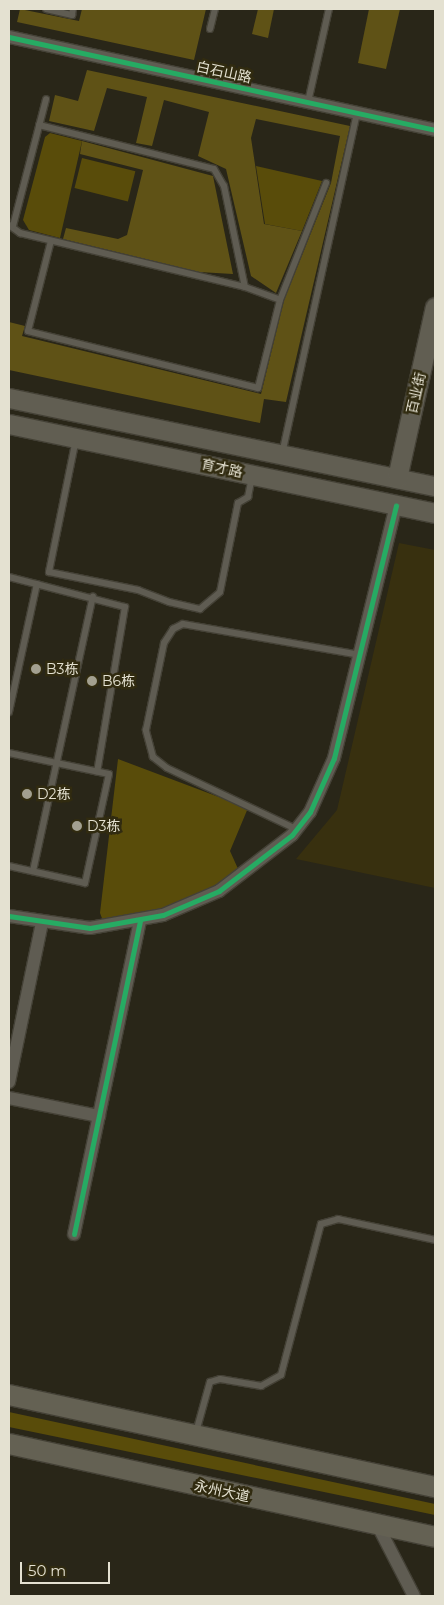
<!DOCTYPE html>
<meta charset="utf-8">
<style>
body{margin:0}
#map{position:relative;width:444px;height:1605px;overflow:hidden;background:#292618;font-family:Montserrat,"Noto Sans SC",sans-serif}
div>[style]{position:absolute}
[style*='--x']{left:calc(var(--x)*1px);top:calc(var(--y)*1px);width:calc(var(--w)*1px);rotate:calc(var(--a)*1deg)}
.built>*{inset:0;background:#38300f}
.green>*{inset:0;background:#594c0a;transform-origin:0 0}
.forest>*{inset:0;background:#5f5216}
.roads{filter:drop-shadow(1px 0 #444136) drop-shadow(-1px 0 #444136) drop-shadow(0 1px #444136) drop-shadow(0 -1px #444136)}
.lane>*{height:6px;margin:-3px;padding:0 3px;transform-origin:3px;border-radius:3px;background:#5f5c52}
.street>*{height:12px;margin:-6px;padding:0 6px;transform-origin:6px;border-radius:6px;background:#5f5c52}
.secondary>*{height:19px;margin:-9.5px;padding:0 9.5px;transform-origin:9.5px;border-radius:9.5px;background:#615e52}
.primary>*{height:20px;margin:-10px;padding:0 10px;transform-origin:10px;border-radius:10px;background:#646153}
.cycleway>*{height:5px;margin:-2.5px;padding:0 2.5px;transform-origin:2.5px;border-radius:2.5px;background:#26ab63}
.dots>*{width:14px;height:14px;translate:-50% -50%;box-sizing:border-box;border:2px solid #312b10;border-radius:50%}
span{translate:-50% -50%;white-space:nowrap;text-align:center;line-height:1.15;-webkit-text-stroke:5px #312b10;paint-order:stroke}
.street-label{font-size:14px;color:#e4e1d1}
.poi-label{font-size:14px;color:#e4e1d1}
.left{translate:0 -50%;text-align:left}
.frame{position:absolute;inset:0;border:10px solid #e4e1d1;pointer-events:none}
.scale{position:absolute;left:20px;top:1562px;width:90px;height:22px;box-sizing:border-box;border:2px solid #e4e1d1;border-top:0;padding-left:6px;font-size:15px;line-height:18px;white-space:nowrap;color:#e4e1d1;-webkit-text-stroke:4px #312b10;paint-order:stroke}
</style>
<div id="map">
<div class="built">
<div style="clip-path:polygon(399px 543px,435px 550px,435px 888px,296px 859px,337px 810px)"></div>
</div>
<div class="green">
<div style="clip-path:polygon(50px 133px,82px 141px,60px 238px,29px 230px,23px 220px,45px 137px)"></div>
<div style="left:82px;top:158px;width:55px;height:31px;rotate:14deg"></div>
<div style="clip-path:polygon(256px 166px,322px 181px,302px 231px,265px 224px)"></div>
<div style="clip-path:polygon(118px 759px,248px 808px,230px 851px,239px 871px,212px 888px,158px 911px,103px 921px,100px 913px)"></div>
<div style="clip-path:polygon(9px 1412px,435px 1504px,435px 1515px,9px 1427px)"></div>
</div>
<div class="forest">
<div style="clip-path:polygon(20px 9px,79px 21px,82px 9px,206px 9px,194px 60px,17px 22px)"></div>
<div style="clip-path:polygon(258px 9px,274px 9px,268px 38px,252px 34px)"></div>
<div style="clip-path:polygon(369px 9px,400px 9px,386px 69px,358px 63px)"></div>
<div style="clip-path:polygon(87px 70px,350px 126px,286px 402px,264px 399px,260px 423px,9px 370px,9px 322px,25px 326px,22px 336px,261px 394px,284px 300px,331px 183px,340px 136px,256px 119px,251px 138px,264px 224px,302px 231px,276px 293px,251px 276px,226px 169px,198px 156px,209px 112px,164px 100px,152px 146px,136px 143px,147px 97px,107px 88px,94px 131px,49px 121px,55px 95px,78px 101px)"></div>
<div style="clip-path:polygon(82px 141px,213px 176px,233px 274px,199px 272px,63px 239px,66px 228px,118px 239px,127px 235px,143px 170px,80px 154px)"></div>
</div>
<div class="roads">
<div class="lane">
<div style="--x:46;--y:9;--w:27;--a:13"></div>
<div style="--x:72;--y:15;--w:6;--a:-81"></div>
<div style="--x:210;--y:29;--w:21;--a:-76"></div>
<div style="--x:308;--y:102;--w:95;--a:-77.3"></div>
<div style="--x:39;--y:125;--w:180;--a:14.1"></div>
<div style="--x:214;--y:169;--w:20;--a:60"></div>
<div style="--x:224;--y:186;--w:103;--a:78.3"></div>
<div style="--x:9;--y:225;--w:14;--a:36"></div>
<div style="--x:20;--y:233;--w:231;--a:13.5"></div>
<div style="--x:245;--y:287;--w:37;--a:20"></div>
<div style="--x:280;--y:300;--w:91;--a:104"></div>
<div style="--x:258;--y:388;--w:237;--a:-166.1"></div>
<div style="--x:28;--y:331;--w:93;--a:-75.7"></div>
<div style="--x:13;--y:226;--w:131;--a:-75.4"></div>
<div style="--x:280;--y:300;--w:126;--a:-68.5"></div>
<div style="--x:76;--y:439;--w:136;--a:101.5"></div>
<div style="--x:49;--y:572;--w:91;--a:11.4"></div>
<div style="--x:138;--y:590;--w:33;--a:21"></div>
<div style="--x:169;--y:602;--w:32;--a:13"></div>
<div style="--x:200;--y:609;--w:26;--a:-40"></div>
<div style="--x:220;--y:592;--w:91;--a:-78.6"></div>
<div style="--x:238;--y:503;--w:12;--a:-31"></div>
<div style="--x:248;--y:497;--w:20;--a:-79"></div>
<div style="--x:282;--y:454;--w:349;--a:-77.6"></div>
<div style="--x:9;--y:577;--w:120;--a:14.5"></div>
<div style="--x:125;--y:607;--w:167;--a:99.6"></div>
<div style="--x:9;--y:712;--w:131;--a:-77.7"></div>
<div style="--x:9;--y:753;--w:102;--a:11.9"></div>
<div style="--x:109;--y:774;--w:112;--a:102.4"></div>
<div style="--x:85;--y:883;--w:78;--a:-167.4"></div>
<div style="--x:296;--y:829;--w:143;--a:-154.7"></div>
<div style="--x:167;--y:768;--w:18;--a:-142"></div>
<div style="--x:153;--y:757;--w:28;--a:-105"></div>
<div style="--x:146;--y:730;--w:89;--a:-78.3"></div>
<div style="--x:164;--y:643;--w:17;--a:-57"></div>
<div style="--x:173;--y:629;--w:11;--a:-27"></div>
<div style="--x:183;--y:624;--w:180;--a:9.9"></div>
<div style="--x:33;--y:871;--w:281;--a:-77.7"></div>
<div style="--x:196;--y:1432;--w:52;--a:-74.4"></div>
<div style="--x:210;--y:1382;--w:10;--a:-17"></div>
<div style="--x:220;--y:1379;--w:42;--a:9.7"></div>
<div style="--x:261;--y:1386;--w:23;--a:-29"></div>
<div style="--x:281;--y:1375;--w:156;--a:-75.2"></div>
<div style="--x:321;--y:1224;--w:18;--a:-16"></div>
<div style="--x:338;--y:1219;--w:99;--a:12.2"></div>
</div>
<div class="street">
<div style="--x:9;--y:37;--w:436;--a:12.3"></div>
<div style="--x:9;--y:916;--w:82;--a:8.4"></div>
<div style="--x:90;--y:928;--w:74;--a:-10.1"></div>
<div style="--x:163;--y:915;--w:61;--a:-23.2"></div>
<div style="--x:219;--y:891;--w:92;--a:-37.5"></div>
<div style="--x:292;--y:835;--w:29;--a:-52"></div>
<div style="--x:310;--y:812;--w:59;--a:-66"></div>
<div style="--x:334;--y:758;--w:260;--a:-76.2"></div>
<div style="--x:9;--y:1082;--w:162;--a:-78.3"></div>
<div style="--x:9;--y:1098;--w:92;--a:11.3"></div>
<div style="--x:74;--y:1234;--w:320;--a:-78.1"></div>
<div style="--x:377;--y:1524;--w:81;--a:62.8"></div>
</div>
<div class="secondary">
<div style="--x:9;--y:398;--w:435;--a:11.7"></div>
<div style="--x:9;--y:424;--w:435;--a:11.8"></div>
<div style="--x:397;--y:478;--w:175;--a:-77.5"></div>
</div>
<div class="primary">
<div style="--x:9;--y:1395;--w:436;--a:12.2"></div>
<div style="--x:9;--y:1444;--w:436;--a:12.3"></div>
</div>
</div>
<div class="cycleway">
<div style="--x:9;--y:37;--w:436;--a:12.3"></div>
<div style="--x:9;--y:916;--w:82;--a:8.4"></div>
<div style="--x:90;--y:928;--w:74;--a:-10.1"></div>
<div style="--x:163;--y:915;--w:61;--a:-23.2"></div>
<div style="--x:219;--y:891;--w:92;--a:-37.5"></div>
<div style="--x:292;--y:835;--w:29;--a:-52"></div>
<div style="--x:310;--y:812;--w:59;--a:-66"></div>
<div style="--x:334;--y:758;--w:260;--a:-76.2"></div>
<div style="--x:74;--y:1234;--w:320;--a:-78.1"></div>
</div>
<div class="dots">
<div style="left:36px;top:669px;background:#a3a090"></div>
<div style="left:92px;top:681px;background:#a3a090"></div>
<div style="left:27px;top:794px;background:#a3a090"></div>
<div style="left:77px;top:826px;background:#a3a090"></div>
</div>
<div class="street-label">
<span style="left:224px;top:72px;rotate:12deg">白石山路</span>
<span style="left:416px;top:393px;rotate:-77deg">百业街</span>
<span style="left:222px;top:468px;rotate:12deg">育才路</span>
<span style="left:222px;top:1491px;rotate:12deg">永州大道</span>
</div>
<div class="poi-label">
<span class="left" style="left:46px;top:669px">B3栋</span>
<span class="left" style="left:102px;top:681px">B6栋</span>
<span class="left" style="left:37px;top:794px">D2栋</span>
<span class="left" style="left:87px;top:826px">D3栋</span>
</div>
<div class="frame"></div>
<div class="scale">50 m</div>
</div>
